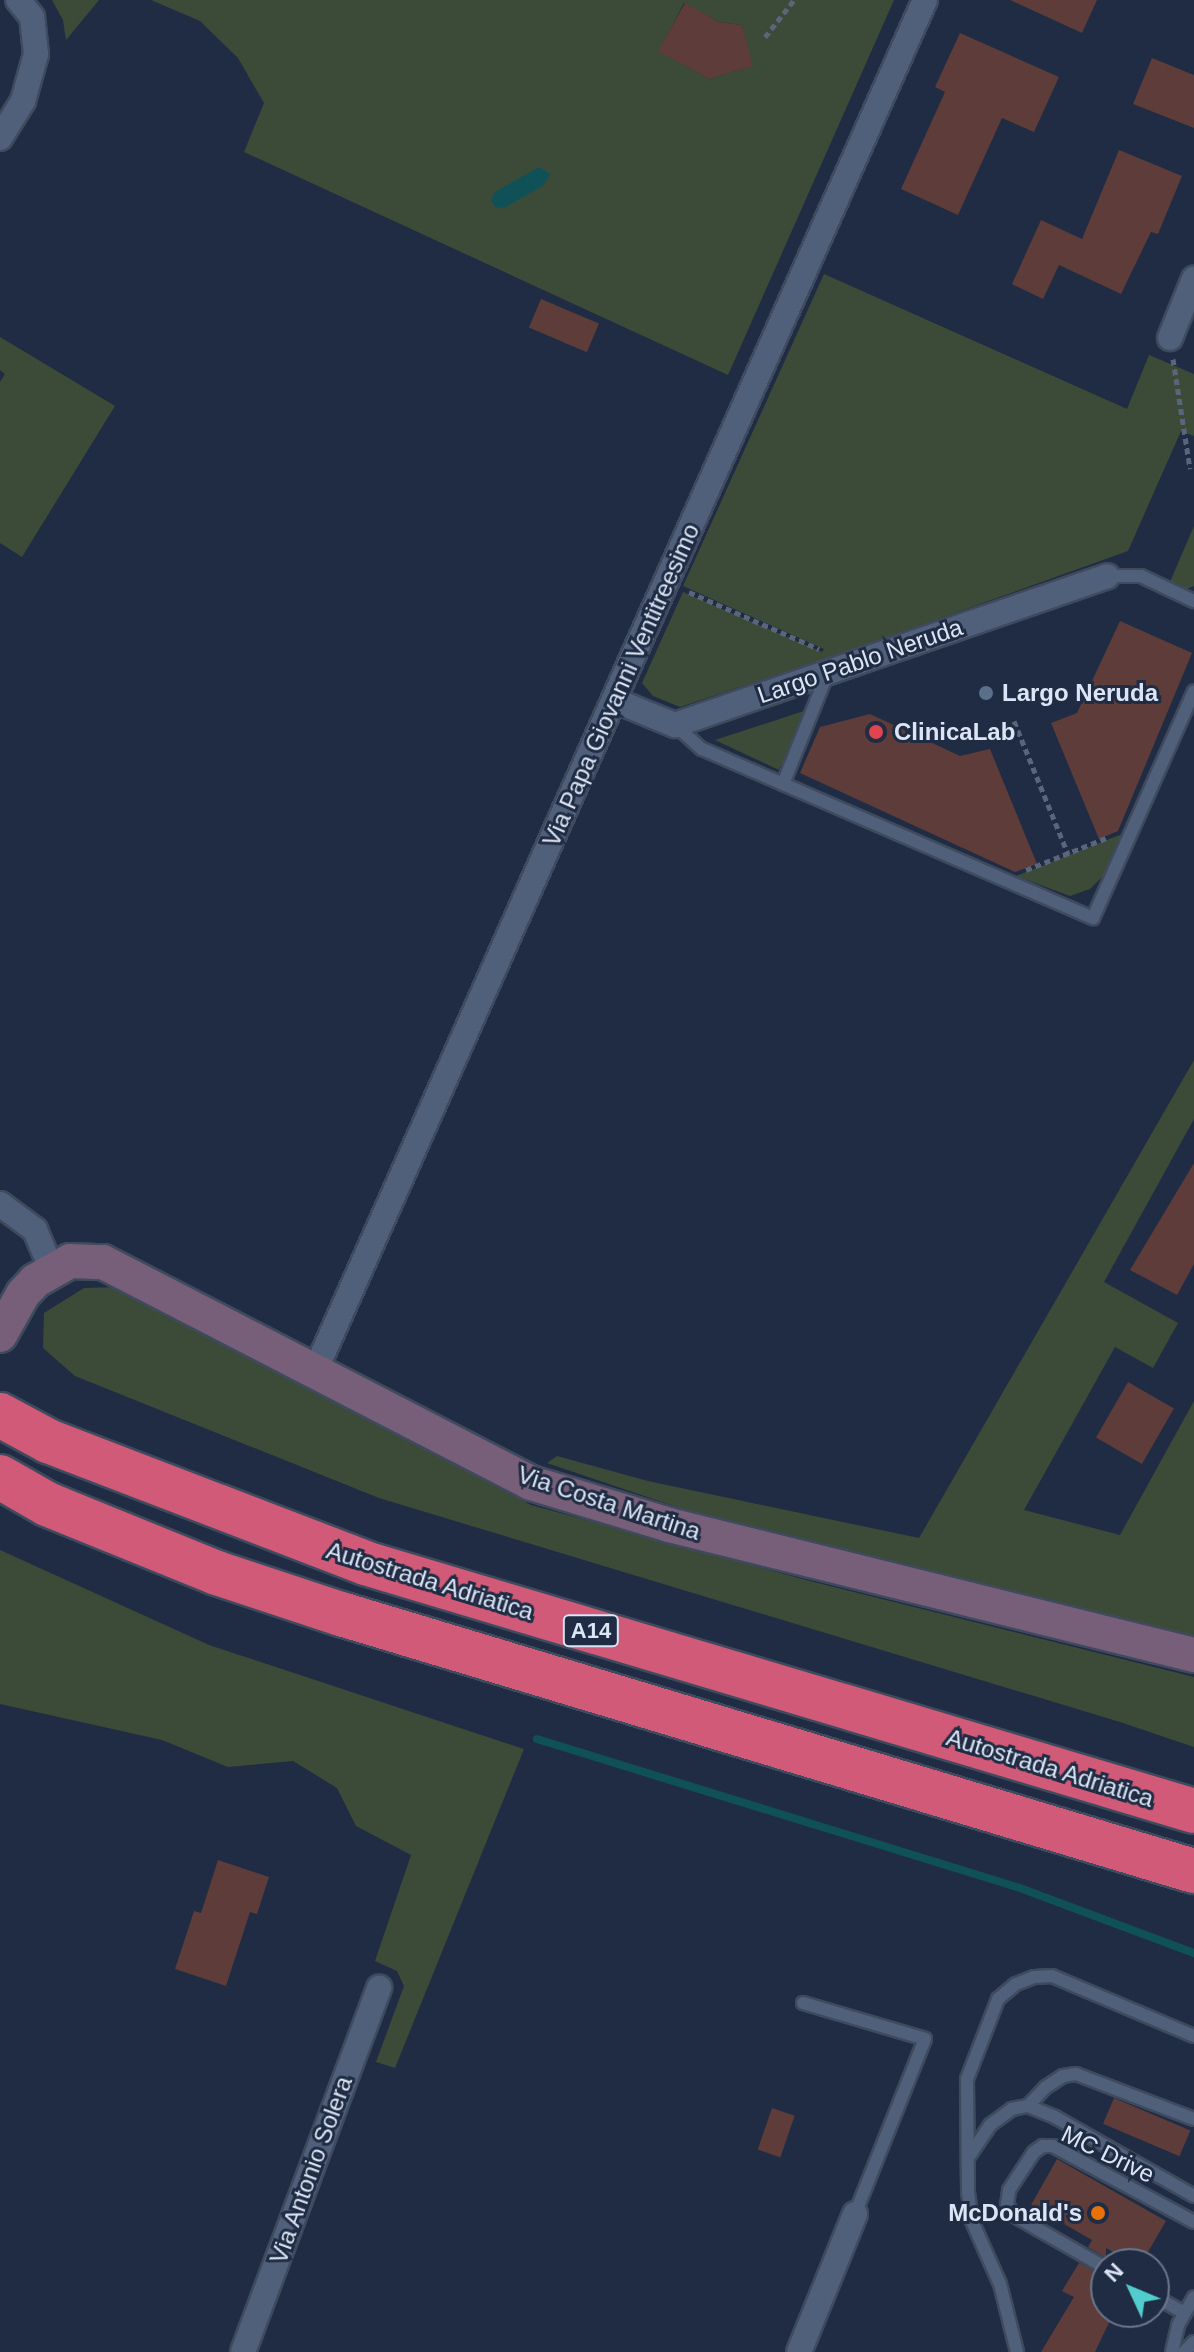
<!DOCTYPE html>
<style>
body{margin:0}
#map{position:relative;width:1194px;height:2352px;overflow:hidden;background:#1f2c43;font-family:Arial,sans-serif}
div>[style]{position:absolute}
[style*='--x']{left:calc(var(--x)*1px);top:calc(var(--y)*1px);width:calc(var(--w)*1px);rotate:calc(var(--a)*1deg)}
.green>*{inset:0;background:#3c4b38}
.water>*{inset:0;background:#0f5157}
.stream>*{height:8px;margin:-4px;padding:0 4px;transform-origin:4px;border-radius:4px;background:#0f5157}
.building>*{inset:0;background:#5d3c3a;transform-origin:0 0}
.path>*{height:5px;margin-top:-2.5px;transform-origin:0;background:repeating-linear-gradient(90deg,#59657a 0 6px,transparent 0 10px)}
.roads{filter:drop-shadow(2px 0 #3f4a5e) drop-shadow(-2px 0 #3f4a5e) drop-shadow(0 2px #3f4a5e) drop-shadow(0 -2px #3f4a5e)}
.service>*{height:12px;margin:-6px;padding:0 6px;transform-origin:6px;border-radius:6px;background:#51607a}
.minor>*{height:24px;margin:-12px;padding:0 12px;transform-origin:12px;border-radius:12px;background:#51607a}
.secondary>*{height:34px;margin:-17px;padding:0 17px;transform-origin:17px;border-radius:17px;background:#775e79}
.motorway>*{height:44px;margin:-22px;padding:0 22px;transform-origin:22px;border-radius:22px;background:#d05a77}
.dots>*{width:22px;height:22px;translate:-50% -50%;box-sizing:border-box;border:4px solid #1f2c43;border-radius:50%}
span{translate:-50% -50%;white-space:nowrap;text-align:center;line-height:1.15;-webkit-text-stroke:6px #1f2c43;paint-order:stroke}
.shield-label span{padding:2px 6px;background:#1f2c43;border:2px solid;border-radius:6px;-webkit-text-stroke-width:0}
.shield-label{font-size:22px;color:#dce5f5;font-weight:700}
.street-label{font-size:24px;color:#dce5f5}
.poi-label{font-size:24px;color:#dce5f5;font-weight:700}
.left{translate:0 -50%;text-align:left}
.right{translate:-100% -50%;text-align:right}
.north{position:absolute;left:1090px;top:2248px;width:80px;height:80px;box-sizing:border-box;background:#1f2c43;border:2px solid #6b768a;border-radius:50%;rotate:314deg;font-size:22px;font-weight:700;line-height:32px;text-align:center;color:#dce5f5}
.north::after{content:'';display:block;margin:auto;width:28px;height:36px;background:#52cdce;clip-path:polygon(50% 0,100% 100%,50% 72%,0 100%)}
</style>
<div id="map">
<div class="green">
<div style="clip-path:polygon(52px 0,99px 0,66px 40px,63px 20px)"></div>
<div style="clip-path:polygon(evenodd,151px 0,894px 0,728px 375px,244px 152px,264px 103px,238px 58px,200px 21px,151px 0,684px 3px,719px 22px,742px 25px,752px 66px,709px 79px,659px 51px,684px 3px)"></div>
<div style="clip-path:polygon(824px 274px,1127px 409px,1149px 355px,1194px 374px,1194px 436px,1181px 431px,1128px 551px,844px 653px,680px 707px,653px 696px,642px 683px,683px 592px,822px 652px,824px 649px,683px 586px)"></div>
<div style="clip-path:polygon(0 337px,115px 406px,22px 557px,0 543px,0 382px,5px 374px,0 370px)"></div>
<div style="clip-path:polygon(1194px 526px,1194px 586px,1179px 592px,1166px 591px)"></div>
<div style="clip-path:polygon(807px 710px,779px 770px,715px 740px)"></div>
<div style="clip-path:polygon(1122px 834px,1105px 874px,1090px 889px,1070px 896px,1016px 876px)"></div>
<div style="clip-path:polygon(1194px 1060px,1194px 1119px,1104px 1282px,1178px 1323px,1153px 1368px,1115px 1347px,1024px 1510px,1120px 1535px,1194px 1401px,1194px 1639px,721px 1522px,547px 1463px,557px 1456px,648px 1481px,919px 1538px)"></div>
<div style="clip-path:polygon(117px 1287px,531px 1505px,810px 1581px,1194px 1677px,1194px 1747px,1120px 1722px,379px 1498px,75px 1376px,43px 1348px,44px 1313px,84px 1288px)"></div>
<div style="clip-path:polygon(0 1550px,209px 1645px,524px 1749px,395px 2068px,376px 2062px,404px 1986px,397px 1971px,375px 1961px,411px 1855px,356px 1826px,337px 1788px,293px 1761px,228px 1767px,162px 1740px,0 1704px)"></div>
</div>
<div class="water">
<div style="clip-path:polygon(539px 167px,550px 174px,544px 185px,504px 208px,495px 207px,491px 200px,495px 192px)"></div>
</div>
<div class="stream">
<div style="--x:537;--y:1739;--w:505;--a:17.14"></div>
<div style="--x:1020;--y:1888;--w:186;--a:20.5"></div>
</div>
<div class="building">
<div style="clip-path:polygon(1010px 0,1097px 0,1082px 33px)"></div>
<div style="clip-path:polygon(685px 3px,719px 22px,742px 25px,753px 66px,709px 79px,658px 51px)"></div>
<div style="clip-path:polygon(960px 33px,1059px 77px,1034px 132px,1002px 118px,958px 215px,901px 189px,945px 92px,935px 87px)"></div>
<div style="clip-path:polygon(1152px 58px,1194px 75px,1194px 128px,1133px 104px)"></div>
<div style="clip-path:polygon(1119px 150px,1182px 176px,1158px 234px,1151px 232px,1121px 294px,1059px 265px,1043px 299px,1012px 284px,1041px 220px,1082px 239px)"></div>
<div style="left:541px;top:299px;width:63px;height:31px;rotate:23deg"></div>
<div style="clip-path:polygon(1120px 621px,1192px 653px,1118px 831px,1099px 839px,1051px 723px,1077px 713px)"></div>
<div style="clip-path:polygon(870px 714px,960px 756px,990px 749px,1037px 864px,1015px 872px,800px 773px,820px 727px)"></div>
<div style="clip-path:polygon(1194px 1163px,1194px 1264px,1177px 1295px,1130px 1270px)"></div>
<div style="left:1128px;top:1382px;width:53px;height:64px;rotate:30deg"></div>
<div style="clip-path:polygon(218px 1860px,269px 1877px,257px 1914px,250px 1912px,226px 1986px,175px 1969px,194px 1911px,201px 1913px)"></div>
<div style="left:1114px;top:2098px;width:83px;height:28px;rotate:23deg"></div>
<div style="left:772px;top:2108px;width:24px;height:44px;rotate:19deg"></div>
<div style="clip-path:polygon(1057px 2159px,1166px 2221px,1141px 2264px,1134px 2264px,1106px 2248px,1106px 2258px,1088px 2247px,1092px 2240px,1031px 2205px)"></div>
<div style="clip-path:polygon(1079px 2263px,1106px 2277px,1106px 2312px,1114px 2312px,1095px 2352px,1041px 2352px,1074px 2297px,1062px 2291px)"></div>
</div>
<div class="path">
<div style="--x:765;--y:37;--w:47;--a:-51.9"></div>
<div style="--x:1173;--y:359;--w:111;--a:81.2"></div>
<div style="--x:689;--y:592;--w:142;--a:23.7"></div>
<div style="--x:1014;--y:721;--w:144;--a:67.9"></div>
<div style="--x:1026;--y:870;--w:86;--a:-21.8"></div>
</div>
<div class="roads">
<div class="service">
<div style="--x:1107;--y:576;--w:34;--a:0"></div>
<div style="--x:1141;--y:576;--w:59;--a:25.3"></div>
<div style="--x:675;--y:725;--w:36;--a:42"></div>
<div style="--x:702;--y:749;--w:426;--a:23.4"></div>
<div style="--x:1093;--y:918;--w:248;--a:-66"></div>
<div style="--x:783;--y:784;--w:121;--a:-68.1"></div>
<div style="--x:803;--y:2003;--w:127;--a:16.4"></div>
<div style="--x:925;--y:2039;--w:188;--a:111.8"></div>
<div style="--x:1028;--y:2106;--w:26;--a:-47"></div>
<div style="--x:1046;--y:2087;--w:20;--a:-33"></div>
<div style="--x:1063;--y:2076;--w:13;--a:-9"></div>
<div style="--x:1076;--y:2074;--w:126;--a:20.9"></div>
<div style="--x:970;--y:2155;--w:36;--a:-56"></div>
<div style="--x:990;--y:2125;--w:27;--a:-36"></div>
<div style="--x:1012;--y:2109;--w:16;--a:-11"></div>
<div style="--x:1028;--y:2106;--w:29;--a:22"></div>
<div style="--x:1055;--y:2117;--w:160;--a:29.6"></div>
<div style="--x:1106;--y:2268;--w:105;--a:-150.3"></div>
<div style="--x:1015;--y:2216;--w:14;--a:-126"></div>
<div style="--x:1007;--y:2205;--w:15;--a:-82"></div>
<div style="--x:1009;--y:2190;--w:45;--a:-56.7"></div>
<div style="--x:1034;--y:2152;--w:11;--a:-34"></div>
<div style="--x:1043;--y:2146;--w:10;--a:0"></div>
<div style="--x:1053;--y:2146;--w:160;--a:28.3"></div>
<div style="--x:1154;--y:2296;--w:35;--a:29"></div>
<div style="--x:1017;--y:2352;--w:70;--a:-104"></div>
<div style="--x:1000;--y:2284;--w:69;--a:-114"></div>
<div style="--x:972;--y:2221;--w:29;--a:-98"></div>
<div style="--x:968;--y:2192;--w:113;--a:-90.5"></div>
<div style="--x:967;--y:2079;--w:86;--a:-68.8"></div>
<div style="--x:998;--y:1999;--w:23;--a:-40"></div>
<div style="--x:1016;--y:1984;--w:19;--a:-21"></div>
<div style="--x:1034;--y:1977;--w:18;--a:-3"></div>
<div style="--x:1052;--y:1976;--w:154;--a:22.9"></div>
<div style="--x:1172;--y:2352;--w:28;--a:-77"></div>
<div style="--x:1178;--y:2325;--w:32;--a:-60"></div>
<div style="--x:1184;--y:2352;--w:14;--a:-45"></div>
</div>
<div class="minor">
<div style="--x:0;--y:138;--w:44;--a:-58.1"></div>
<div style="--x:23;--y:101;--w:49;--a:-74.5"></div>
<div style="--x:36;--y:54;--w:37;--a:-96"></div>
<div style="--x:32;--y:17;--w:22;--a:-129"></div>
<div style="--x:1170;--y:338;--w:64;--a:-67.9"></div>
<div style="--x:614;--y:700;--w:66;--a:22.3"></div>
<div style="--x:675;--y:725;--w:457;--a:-19"></div>
<div style="--x:0;--y:1204;--w:44;--a:36.6"></div>
<div style="--x:35;--y:1230;--w:43;--a:67"></div>
<div style="--x:316;--y:1369;--w:1498;--a:-66.02"></div>
<div style="--x:243;--y:2352;--w:389;--a:-69.5"></div>
<div style="--x:799;--y:2352;--w:149;--a:-67.9"></div>
</div>
<div class="secondary">
<div style="--x:0;--y:1335;--w:47;--a:-60.7"></div>
<div style="--x:23;--y:1294;--w:18;--a:-47"></div>
<div style="--x:35;--y:1281;--w:40;--a:-29.7"></div>
<div style="--x:70;--y:1261;--w:33;--a:2"></div>
<div style="--x:103;--y:1262;--w:482;--a:27.3"></div>
<div style="--x:531;--y:1483;--w:144;--a:16.9"></div>
<div style="--x:669;--y:1525;--w:541;--a:13.91"></div>
</div>
<div class="motorway">
<div style="--x:0;--y:1415;--w:55;--a:28.4"></div>
<div style="--x:48;--y:1441;--w:340;--a:21"></div>
<div style="--x:365;--y:1563;--w:865;--a:16.65"></div>
<div style="--x:0;--y:1477;--w:54;--a:29.9"></div>
<div style="--x:47;--y:1504;--w:183;--a:22.1"></div>
<div style="--x:217;--y:1573;--w:131;--a:18.3"></div>
<div style="--x:341;--y:1614;--w:891;--a:16.77"></div>
</div>
</div>
<div class="dots">
<div style="left:986px;top:693px;background:#5c6f8a"></div>
<div style="left:876px;top:732px;background:#e0444e"></div>
<div style="left:1098px;top:2213px;background:#e8710a"></div>
</div>
<div class="shield-label">
<span style="left:591px;top:1631px">A14</span>
</div>
<div class="street-label">
<span style="left:860px;top:661px;rotate:-19deg">Largo Pablo Neruda</span>
<span style="left:621px;top:685px;rotate:-66deg">Via Papa Giovanni Ventitreesimo</span>
<span style="left:609px;top:1503px;rotate:18deg">Via Costa Martina</span>
<span style="left:430px;top:1581px;rotate:17deg">Autostrada Adriatica</span>
<span style="left:1050px;top:1768px;rotate:17deg">Autostrada Adriatica</span>
<span style="left:1108px;top:2154px;rotate:26deg">MC Drive</span>
<span style="left:311px;top:2170px;rotate:-70deg">Via Antonio Solera</span>
</div>
<div class="poi-label">
<span class="left" style="left:1002px;top:693px">Largo Neruda</span>
<span class="left" style="left:894px;top:732px">ClinicaLab</span>
<span class="right" style="left:1082px;top:2213px">McDonald's</span>
</div>
<div class="north">N</div>
</div>
